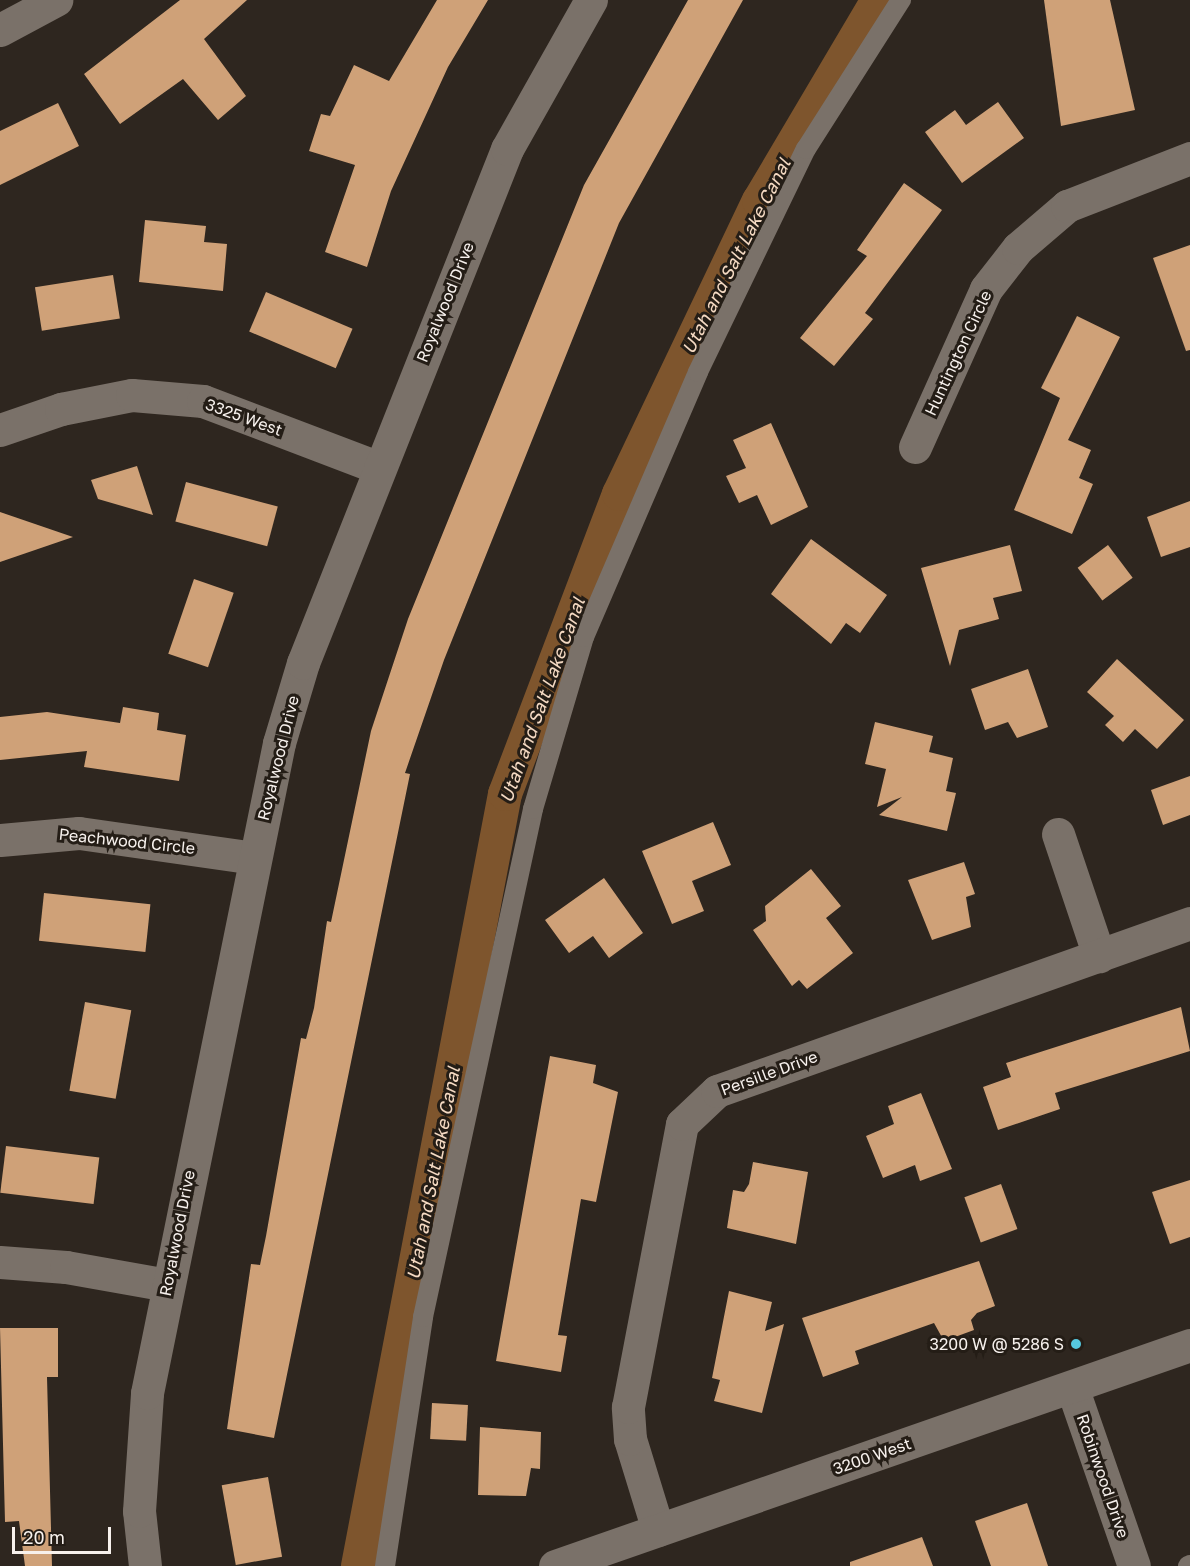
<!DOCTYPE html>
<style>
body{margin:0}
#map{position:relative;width:1190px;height:1566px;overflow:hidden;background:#2e261f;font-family:"Golos Text",sans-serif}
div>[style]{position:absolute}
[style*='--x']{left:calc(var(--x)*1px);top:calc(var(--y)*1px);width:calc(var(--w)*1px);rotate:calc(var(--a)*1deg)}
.canal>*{height:34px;margin:-17px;padding:0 17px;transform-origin:17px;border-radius:17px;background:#7e552d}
.building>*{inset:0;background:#cfa178;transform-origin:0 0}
.lane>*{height:20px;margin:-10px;padding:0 10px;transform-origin:10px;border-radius:10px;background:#7a7169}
.street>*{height:33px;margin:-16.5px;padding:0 16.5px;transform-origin:16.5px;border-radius:16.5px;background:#7a7169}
.secondary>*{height:33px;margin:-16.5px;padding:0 16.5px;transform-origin:16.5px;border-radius:16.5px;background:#7a7169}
.dots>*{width:16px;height:16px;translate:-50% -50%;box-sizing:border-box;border:3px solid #241d16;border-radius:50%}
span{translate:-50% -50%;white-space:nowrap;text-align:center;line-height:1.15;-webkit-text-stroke:6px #241d16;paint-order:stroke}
.street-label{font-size:16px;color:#f7f1ed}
.poi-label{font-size:16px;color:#f7f1ed}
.right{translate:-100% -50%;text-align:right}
.water-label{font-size:18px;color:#f5dac3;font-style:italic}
.scale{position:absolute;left:12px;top:1527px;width:99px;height:27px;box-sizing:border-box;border:3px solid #f7f1ed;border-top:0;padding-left:8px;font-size:18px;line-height:21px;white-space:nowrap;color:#f7f1ed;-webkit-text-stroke:4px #241d16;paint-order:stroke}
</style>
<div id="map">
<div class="canal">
<div style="--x:358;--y:1566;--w:786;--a:-79.22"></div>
<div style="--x:505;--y:794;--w:321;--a:-69.2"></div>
<div style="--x:619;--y:494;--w:325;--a:-64.5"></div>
<div style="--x:759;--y:201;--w:234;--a:-59.4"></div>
</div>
<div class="building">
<div style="clip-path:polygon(180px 0,247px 0,204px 39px,246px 96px,218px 120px,183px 79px,120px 124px,84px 74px)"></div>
<div style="clip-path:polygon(437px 0,488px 0,448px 67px,391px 191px,367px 267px,325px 252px,355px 165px,309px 151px,321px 114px,330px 116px,354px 65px,389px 81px)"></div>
<div style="clip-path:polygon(688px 0,743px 0,619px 223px,444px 660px,405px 773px,410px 774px,274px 1438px,227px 1429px,251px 1264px,260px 1265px,266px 1236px,301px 1038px,306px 1039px,314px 1008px,327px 921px,331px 922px,371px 731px,408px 619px,584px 185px)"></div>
<div style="clip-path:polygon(1044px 0,1110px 0,1135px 110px,1061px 126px)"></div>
<div style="clip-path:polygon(998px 102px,1024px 138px,962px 183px,925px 132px,955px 110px,966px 125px)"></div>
<div style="clip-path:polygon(58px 103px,79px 146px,0 185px,0 131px)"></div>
<div style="clip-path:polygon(904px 183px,942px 210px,865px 313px,873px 319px,834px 366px,800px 338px,867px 256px,857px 250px)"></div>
<div style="clip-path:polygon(145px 220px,206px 226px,204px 242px,227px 244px,223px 291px,139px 282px)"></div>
<div style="clip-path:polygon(1190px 245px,1190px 350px,1186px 351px,1153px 258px)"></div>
<div style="left:113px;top:275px;width:44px;height:79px;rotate:81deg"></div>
<div style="left:266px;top:292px;width:94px;height:43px;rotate:23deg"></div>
<div style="clip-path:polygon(1077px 316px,1120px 337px,1068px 440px,1091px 450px,1079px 478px,1093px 484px,1072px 534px,1014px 510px,1060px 398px,1041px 388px)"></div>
<div style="clip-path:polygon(771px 423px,808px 507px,771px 525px,757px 495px,739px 503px,726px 476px,746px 468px,733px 440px)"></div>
<div style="clip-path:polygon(137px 466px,153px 515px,98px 499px,91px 480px)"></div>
<div style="left:186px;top:482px;width:95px;height:41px;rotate:15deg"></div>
<div style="clip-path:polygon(1190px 501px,1190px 547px,1161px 557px,1147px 517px)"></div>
<div style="clip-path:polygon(0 512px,73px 537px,0 562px)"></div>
<div style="clip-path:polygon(811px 539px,887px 595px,860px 633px,846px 623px,831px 644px,771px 594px)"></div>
<div style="clip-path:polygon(1010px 545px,1022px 591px,993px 598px,999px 619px,959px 630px,950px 666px,921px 568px)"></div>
<div style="left:1108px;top:545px;width:41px;height:38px;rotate:53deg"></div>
<div style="left:194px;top:579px;width:42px;height:79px;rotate:19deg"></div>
<div style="clip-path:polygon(1117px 659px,1184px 720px,1157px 749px,1135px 729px,1123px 742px,1105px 725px,1114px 716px,1087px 692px)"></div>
<div style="clip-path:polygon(1028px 669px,1048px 727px,1017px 738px,1008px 722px,985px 730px,971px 689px)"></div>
<div style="clip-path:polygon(123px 707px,159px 713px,157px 730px,186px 735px,179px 781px,84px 767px,87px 751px,0 760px,0 717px,47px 712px,120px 723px)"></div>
<div style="clip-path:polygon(875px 722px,933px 736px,929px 752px,953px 758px,946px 791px,956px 793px,947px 831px,879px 815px,902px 797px,877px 807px,886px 769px,865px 764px)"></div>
<div style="clip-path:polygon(1190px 776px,1190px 815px,1163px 825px,1151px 790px)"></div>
<div style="clip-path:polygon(713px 822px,731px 865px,692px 881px,704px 911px,672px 924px,642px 851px)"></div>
<div style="clip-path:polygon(964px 862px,975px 894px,966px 897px,971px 927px,932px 940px,908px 880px)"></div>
<div style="clip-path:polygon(811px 869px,841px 906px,826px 918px,853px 953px,807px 989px,799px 980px,792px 986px,753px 930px,766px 921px,765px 906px)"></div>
<div style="clip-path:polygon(604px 878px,643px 933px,609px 958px,593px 936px,569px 953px,545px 920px)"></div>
<div style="left:44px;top:893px;width:107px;height:48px;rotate:6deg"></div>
<div style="left:85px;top:1002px;width:47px;height:90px;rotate:10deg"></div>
<div style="clip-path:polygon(1181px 1007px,1190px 1051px,1055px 1093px,1060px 1109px,998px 1130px,983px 1087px,1011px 1077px,1006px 1063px)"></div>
<div style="clip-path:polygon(550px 1056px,596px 1065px,593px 1083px,618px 1092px,596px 1202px,581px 1199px,558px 1335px,567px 1336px,561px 1372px,496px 1361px)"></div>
<div style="clip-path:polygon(921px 1093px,952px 1169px,920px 1181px,915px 1165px,883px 1178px,866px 1136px,894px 1124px,888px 1106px)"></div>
<div style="left:6px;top:1146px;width:94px;height:47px;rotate:7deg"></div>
<div style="clip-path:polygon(753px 1162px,808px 1172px,796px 1244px,727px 1228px,733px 1190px,744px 1192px,749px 1184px)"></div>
<div style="clip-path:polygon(1190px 1180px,1190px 1237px,1170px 1244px,1152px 1192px)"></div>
<div style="left:1001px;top:1184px;width:48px;height:39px;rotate:70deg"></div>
<div style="clip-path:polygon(979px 1261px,995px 1306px,977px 1313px,971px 1320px,974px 1330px,944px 1341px,934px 1323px,855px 1351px,859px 1364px,823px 1377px,802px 1318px)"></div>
<div style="clip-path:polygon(729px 1291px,772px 1302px,765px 1331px,784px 1324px,762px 1413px,714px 1401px,720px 1380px,712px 1378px)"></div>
<div style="clip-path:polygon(0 1328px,58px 1328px,58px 1377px,47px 1377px,52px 1566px,25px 1566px,19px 1521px,5px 1522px)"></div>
<div style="left:432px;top:1403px;width:36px;height:36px;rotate:3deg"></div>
<div style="clip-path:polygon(480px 1427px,541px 1432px,540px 1469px,531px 1468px,526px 1496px,478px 1495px)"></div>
<div style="left:268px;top:1477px;width:81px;height:47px;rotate:80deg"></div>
<div style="clip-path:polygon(1027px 1503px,1048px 1566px,991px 1566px,975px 1521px)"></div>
<div style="clip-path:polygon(922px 1537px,933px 1566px,850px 1566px,850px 1562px)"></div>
</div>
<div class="lane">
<div style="--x:385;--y:1566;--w:252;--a:-81.3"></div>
<div style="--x:423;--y:1317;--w:520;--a:-77.78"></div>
<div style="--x:533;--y:809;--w:179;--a:-73.5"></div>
<div style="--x:584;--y:637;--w:288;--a:-66.7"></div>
<div style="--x:698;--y:372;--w:248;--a:-64.2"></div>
<div style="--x:806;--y:149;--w:177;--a:-57.5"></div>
<div style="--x:1188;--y:1566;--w:2;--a:-27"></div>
</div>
<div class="street">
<div style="--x:0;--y:30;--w:64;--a:-28.2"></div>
<div style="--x:0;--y:430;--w:65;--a:-19"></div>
<div style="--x:61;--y:409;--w:72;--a:-11.2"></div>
<div style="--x:132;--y:395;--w:71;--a:4.8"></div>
<div style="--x:203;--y:401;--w:188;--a:20.8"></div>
<div style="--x:915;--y:447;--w:173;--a:-65.8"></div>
<div style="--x:986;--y:289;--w:52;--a:-52"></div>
<div style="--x:1018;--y:248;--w:65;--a:-40.6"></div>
<div style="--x:1067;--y:206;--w:132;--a:-21.3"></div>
<div style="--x:1058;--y:834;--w:129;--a:71.4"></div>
<div style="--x:0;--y:840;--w:79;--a:-5.1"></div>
<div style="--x:79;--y:833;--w:177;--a:8.1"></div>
<div style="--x:0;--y:1262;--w:66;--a:4.3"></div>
<div style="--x:66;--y:1267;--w:103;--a:10.1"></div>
<div style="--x:1072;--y:1387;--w:189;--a:70.9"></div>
<div style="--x:658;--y:1530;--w:95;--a:-107.1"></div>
<div style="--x:630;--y:1439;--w:32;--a:-94"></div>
<div style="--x:628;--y:1407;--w:288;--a:-79.2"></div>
<div style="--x:682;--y:1124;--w:48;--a:-43.3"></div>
<div style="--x:717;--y:1091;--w:502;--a:-19.55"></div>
<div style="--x:145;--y:1566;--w:55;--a:-96.2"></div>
<div style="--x:139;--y:1511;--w:118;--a:-86.1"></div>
<div style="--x:147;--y:1393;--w:663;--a:-78.52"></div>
<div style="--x:279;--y:743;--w:84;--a:-73.3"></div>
<div style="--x:303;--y:663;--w:553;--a:-68.35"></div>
<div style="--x:507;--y:149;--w:171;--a:-60.6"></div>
</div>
<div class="secondary">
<div style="--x:555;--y:1566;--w:672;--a:-19.19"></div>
</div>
<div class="dots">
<div style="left:1076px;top:1344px;background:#56c9e0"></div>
</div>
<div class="street-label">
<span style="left:445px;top:302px;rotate:-68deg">Royalwood Drive</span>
<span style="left:958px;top:353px;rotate:-65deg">Huntington Circle</span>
<span style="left:244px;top:417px;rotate:20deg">3325 West</span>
<span style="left:278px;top:758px;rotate:-76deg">Royalwood Drive</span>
<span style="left:127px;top:841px;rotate:6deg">Peachwood Circle</span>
<span style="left:769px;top:1073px;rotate:-20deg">Persille Drive</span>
<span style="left:177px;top:1233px;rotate:-79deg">Royalwood Drive</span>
<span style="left:872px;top:1456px;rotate:-19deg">3200 West</span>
<span style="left:1103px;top:1476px;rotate:71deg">Robinwood Drive</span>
</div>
<div class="poi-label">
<span class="right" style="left:1064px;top:1344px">3200 W @ 5286 S</span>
</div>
<div class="water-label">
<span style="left:736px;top:256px;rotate:-63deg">Utah and Salt Lake Canal</span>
<span style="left:542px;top:700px;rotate:-70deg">Utah and Salt Lake Canal</span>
<span style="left:433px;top:1173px;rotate:-79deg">Utah and Salt Lake Canal</span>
</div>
<div class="scale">20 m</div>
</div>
